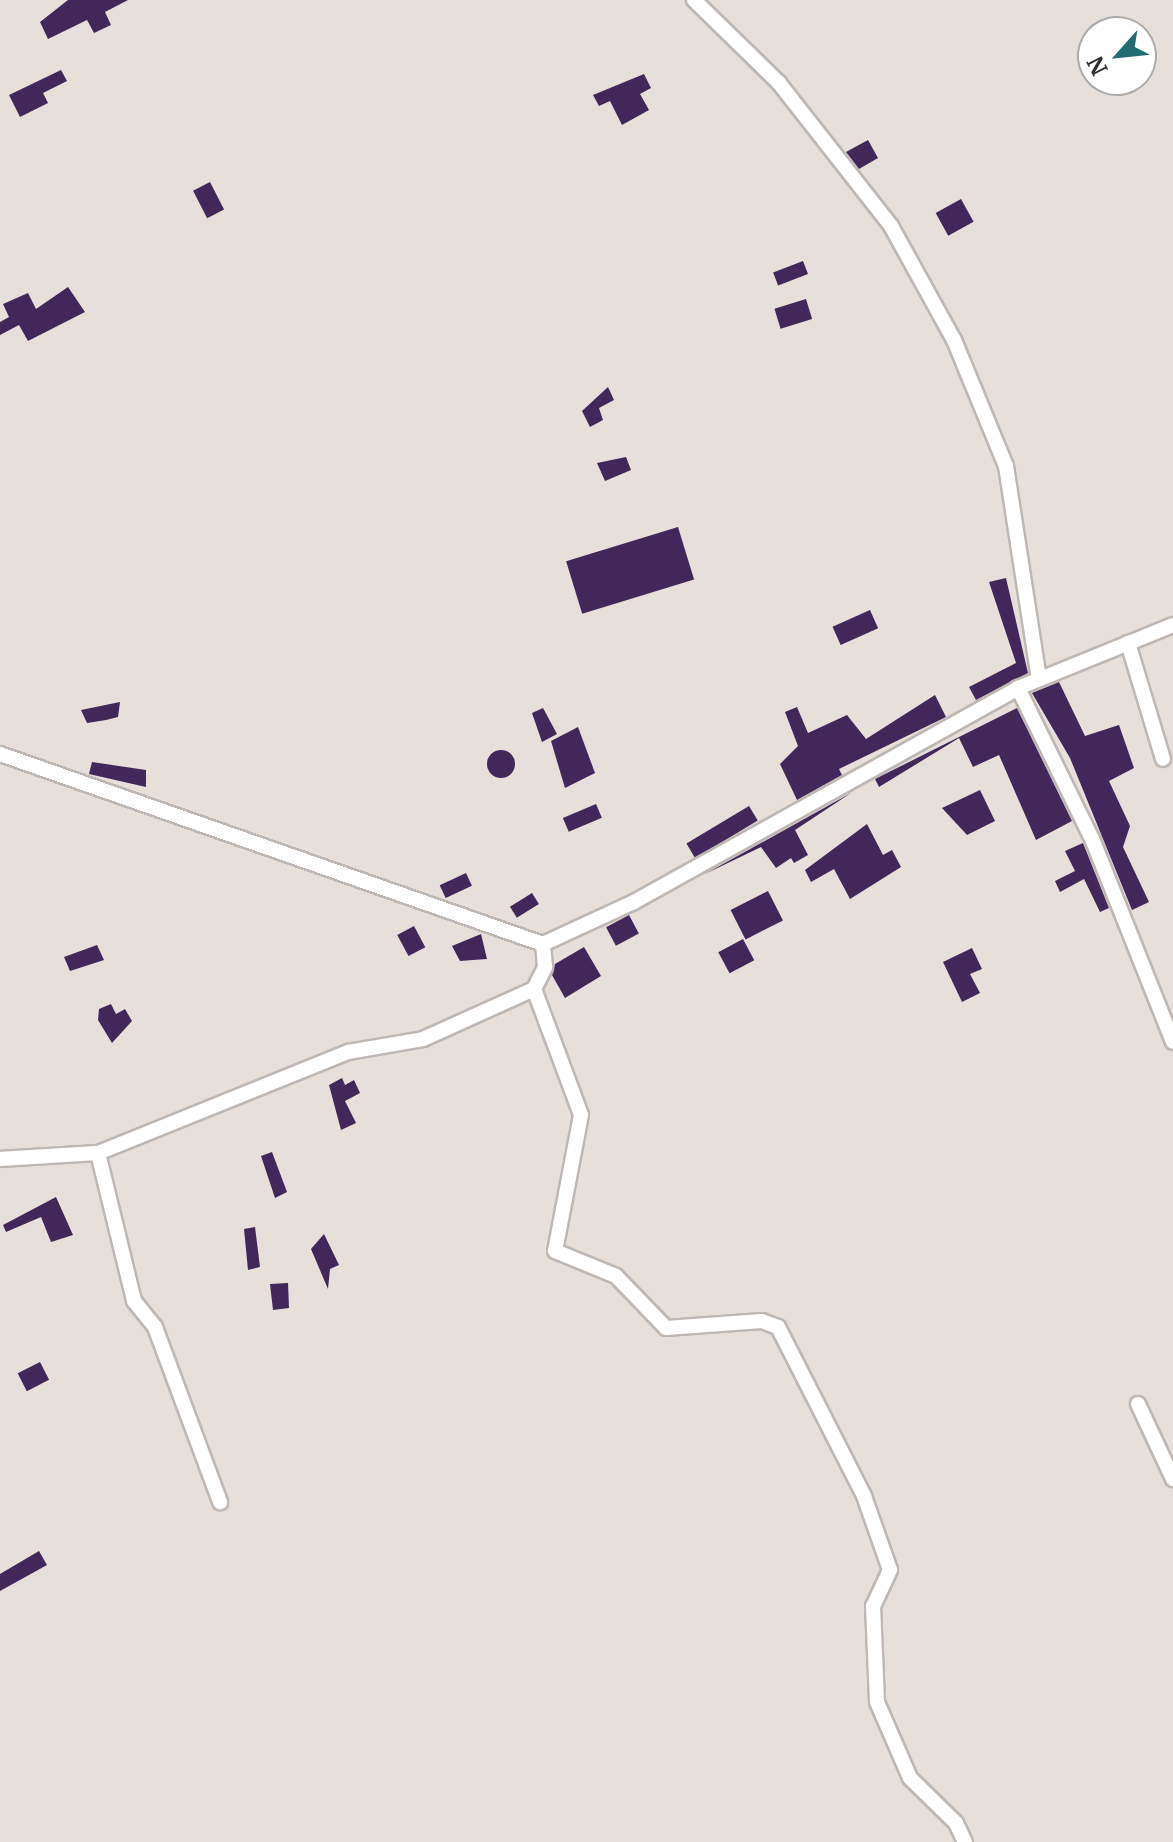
<!DOCTYPE html>
<style>
body{margin:0}
#map{position:relative;width:1173px;height:1842px;overflow:hidden;background:#e6dfda;font-family:Merriweather,serif}
div>[style]{position:absolute}
[style*='--x']{left:calc(var(--x)*1px);top:calc(var(--y)*1px);width:calc(var(--w)*1px);rotate:calc(var(--a)*1deg)}
.building>*{inset:0;background:#42275a;transform-origin:0 0}
.round{border-radius:50%}
.roads{filter:drop-shadow(2px 0 #beb7b3) drop-shadow(-2px 0 #beb7b3) drop-shadow(0 2px #beb7b3) drop-shadow(0 -2px #beb7b3)}
.minor>*{height:14px;margin:-7px;padding:0 7px;transform-origin:7px;border-radius:7px;background:#fff}
span{translate:-50% -50%;white-space:nowrap;text-align:center;line-height:1.15;-webkit-text-stroke:8px #fff;paint-order:stroke}
.north{position:absolute;left:1077px;top:16px;width:80px;height:80px;box-sizing:border-box;background:#fff;border:2px solid #adabab;border-radius:50%;rotate:243deg;font-size:22px;font-weight:700;line-height:32px;text-align:center;color:#312e2c}
.north::after{content:'';display:block;margin:auto;width:28px;height:36px;background:#226d70;clip-path:polygon(50% 0,100% 100%,50% 72%,0 100%)}
</style>
<div id="map">
<div class="building">
<div style="clip-path:polygon(68px 0,128px 0,105px 12px,111px 25px,94px 33px,87px 20px,48px 39px,40px 22px)"></div>
<div style="clip-path:polygon(61px 70px,67px 81px,43px 93px,48px 103px,20px 117px,9px 95px)"></div>
<div style="clip-path:polygon(644px 74px,651px 88px,640px 94px,649px 110px,622px 125px,610px 101px,599px 106px,593px 95px)"></div>
<div style="clip-path:polygon(868px 140px,878px 158px,859px 169px,846px 152px)"></div>
<div style="left:210px;top:182px;width:31px;height:19px;rotate:63deg"></div>
<div style="left:961px;top:199px;width:26px;height:29px;rotate:61deg"></div>
<div style="left:803px;top:261px;width:14px;height:32px;rotate:69deg"></div>
<div style="clip-path:polygon(68px 287px,85px 312px,28px 341px,19px 325px,0 335px,0 322px,9px 317px,3px 304px,28px 293px,36px 309px)"></div>
<div style="left:806px;top:299px;width:21px;height:33px;rotate:73deg"></div>
<div style="clip-path:polygon(608px 387px,614px 400px,599px 408px,603px 420px,590px 427px,582px 411px)"></div>
<div style="clip-path:polygon(626px 457px,631px 470px,605px 481px,597px 463px)"></div>
<div style="left:678px;top:527px;width:55px;height:117px;rotate:73deg"></div>
<div style="clip-path:polygon(1006px 578px,1028px 673px,976px 700px,969px 687px,1016px 663px,989px 582px)"></div>
<div style="left:870px;top:610px;width:20px;height:41px;rotate:66deg"></div>
<div style="clip-path:polygon(1059px 682px,1085px 736px,1119px 725px,1134px 768px,1109px 781px,1130px 826px,1123px 847px,1149px 902px,1132px 910px,1070px 758px,1032px 693px)"></div>
<div style="clip-path:polygon(935px 695px,946px 717px,839px 769px,842px 775px,797px 800px,780px 764px,798px 746px,785px 712px,797px 707px,808px 733px,847px 715px,866px 739px)"></div>
<div style="clip-path:polygon(120px 702px,118px 717px,106px 720px,87px 723px,81px 710px)"></div>
<div style="clip-path:polygon(543px 708px,557px 734px,542px 742px,532px 713px)"></div>
<div style="clip-path:polygon(1017px 708px,1072px 821px,1036px 840px,999px 755px,973px 767px,959px 738px,879px 787px,875px 779px)"></div>
<div style="clip-path:polygon(578px 727px,595px 773px,565px 788px,551px 741px)"></div>
<div class="round" style="left:487px;top:750px;width:28px;height:28px"></div>
<div style="clip-path:polygon(92px 762px,146px 770px,146px 787px,89px 774px)"></div>
<div style="clip-path:polygon(980px 790px,995px 821px,967px 835px,942px 808px)"></div>
<div style="clip-path:polygon(851px 793px,795px 830px,808px 855px,794px 863px,791px 858px,776px 868px,761px 847px,705px 874px)"></div>
<div style="left:596px;top:804px;width:15px;height:36px;rotate:67deg"></div>
<div style="left:749px;top:806px;width:17px;height:73px;rotate:59deg"></div>
<div style="clip-path:polygon(867px 824px,883px 855px,892px 850px,901px 867px,850px 899px,834px 869px,811px 882px,805px 870px)"></div>
<div style="clip-path:polygon(1083px 843px,1109px 908px,1100px 912px,1084px 879px,1060px 892px,1055px 881px,1075px 871px,1065px 851px)"></div>
<div style="left:466px;top:873px;width:14px;height:29px;rotate:65deg"></div>
<div style="left:768px;top:891px;width:33px;height:42px;rotate:63deg"></div>
<div style="left:532px;top:893px;width:13px;height:26px;rotate:58deg"></div>
<div style="left:629px;top:915px;width:21px;height:26px;rotate:62deg"></div>
<div style="left:414px;top:926px;width:24px;height:19px;rotate:62deg"></div>
<div style="clip-path:polygon(481px 934px,487px 959px,460px 961px,452px 946px)"></div>
<div style="left:743px;top:939px;width:24px;height:28px;rotate:62deg"></div>
<div style="clip-path:polygon(97px 945px,104px 960px,70px 971px,64px 957px)"></div>
<div style="clip-path:polygon(584px 947px,601px 976px,565px 998px,552px 975px,555px 964px)"></div>
<div style="clip-path:polygon(972px 948px,982px 969px,970px 974px,980px 993px,962px 1002px,943px 962px)"></div>
<div style="clip-path:polygon(111px 1004px,116px 1014px,125px 1009px,132px 1021px,112px 1043px,98px 1020px,99px 1009px)"></div>
<div style="clip-path:polygon(342px 1078px,345px 1085px,354px 1080px,360px 1093px,345px 1101px,356px 1123px,341px 1130px,329px 1085px)"></div>
<div style="clip-path:polygon(272px 1152px,287px 1192px,275px 1198px,261px 1156px)"></div>
<div style="clip-path:polygon(56px 1197px,73px 1235px,51px 1242px,41px 1217px,6px 1232px,3px 1225px)"></div>
<div style="clip-path:polygon(255px 1227px,260px 1267px,248px 1270px,244px 1229px)"></div>
<div style="clip-path:polygon(324px 1234px,339px 1265px,330px 1269px,328px 1289px,311px 1249px)"></div>
<div style="clip-path:polygon(288px 1283px,289px 1308px,273px 1310px,270px 1284px)"></div>
<div style="left:40px;top:1362px;width:20px;height:25px;rotate:63deg"></div>
<div style="clip-path:polygon(39px 1551px,47px 1565px,0 1591px,0 1574px)"></div>
</div>
<div class="roads">
<div class="minor">
<div style="--x:694;--y:0;--w:119;--a:44.3"></div>
<div style="--x:779;--y:83;--w:182;--a:51.9"></div>
<div style="--x:891;--y:226;--w:130;--a:61.1"></div>
<div style="--x:954;--y:340;--w:136;--a:67.6"></div>
<div style="--x:1006;--y:466;--w:215;--a:81.2"></div>
<div style="--x:1128;--y:643;--w:121;--a:73.2"></div>
<div style="--x:1018;--y:688;--w:170;--a:63.9"></div>
<div style="--x:1093;--y:841;--w:216;--a:68.3"></div>
<div style="--x:0;--y:754;--w:575;--a:19.29"></div>
<div style="--x:543;--y:944;--w:100;--a:-24.8"></div>
<div style="--x:634;--y:902;--w:440;--a:-29.1"></div>
<div style="--x:1018;--y:688;--w:167;--a:-22.1"></div>
<div style="--x:534;--y:989;--w:134;--a:69.5"></div>
<div style="--x:581;--y:1115;--w:138;--a:100.8"></div>
<div style="--x:555;--y:1251;--w:66;--a:22.3"></div>
<div style="--x:616;--y:1276;--w:72;--a:46.1"></div>
<div style="--x:666;--y:1328;--w:96;--a:-4.2"></div>
<div style="--x:762;--y:1321;--w:17;--a:21"></div>
<div style="--x:778;--y:1327;--w:190;--a:63"></div>
<div style="--x:864;--y:1496;--w:78;--a:70.6"></div>
<div style="--x:890;--y:1570;--w:40;--a:115"></div>
<div style="--x:873;--y:1606;--w:96;--a:87.6"></div>
<div style="--x:877;--y:1702;--w:83;--a:66.5"></div>
<div style="--x:910;--y:1778;--w:64;--a:44.4"></div>
<div style="--x:956;--y:1823;--w:21;--a:65"></div>
<div style="--x:98;--y:1153;--w:152;--a:76.3"></div>
<div style="--x:134;--y:1301;--w:33;--a:51"></div>
<div style="--x:155;--y:1327;--w:187;--a:69.6"></div>
<div style="--x:0;--y:1159;--w:98;--a:-3.5"></div>
<div style="--x:98;--y:1153;--w:270;--a:-22"></div>
<div style="--x:348;--y:1052;--w:76;--a:-9.8"></div>
<div style="--x:423;--y:1039;--w:122;--a:-24.2"></div>
<div style="--x:534;--y:989;--w:25;--a:-63"></div>
<div style="--x:545;--y:967;--w:23;--a:-95"></div>
<div style="--x:1138;--y:1404;--w:83;--a:65"></div>
</div>
</div>
<div class="north">N</div>
</div>
